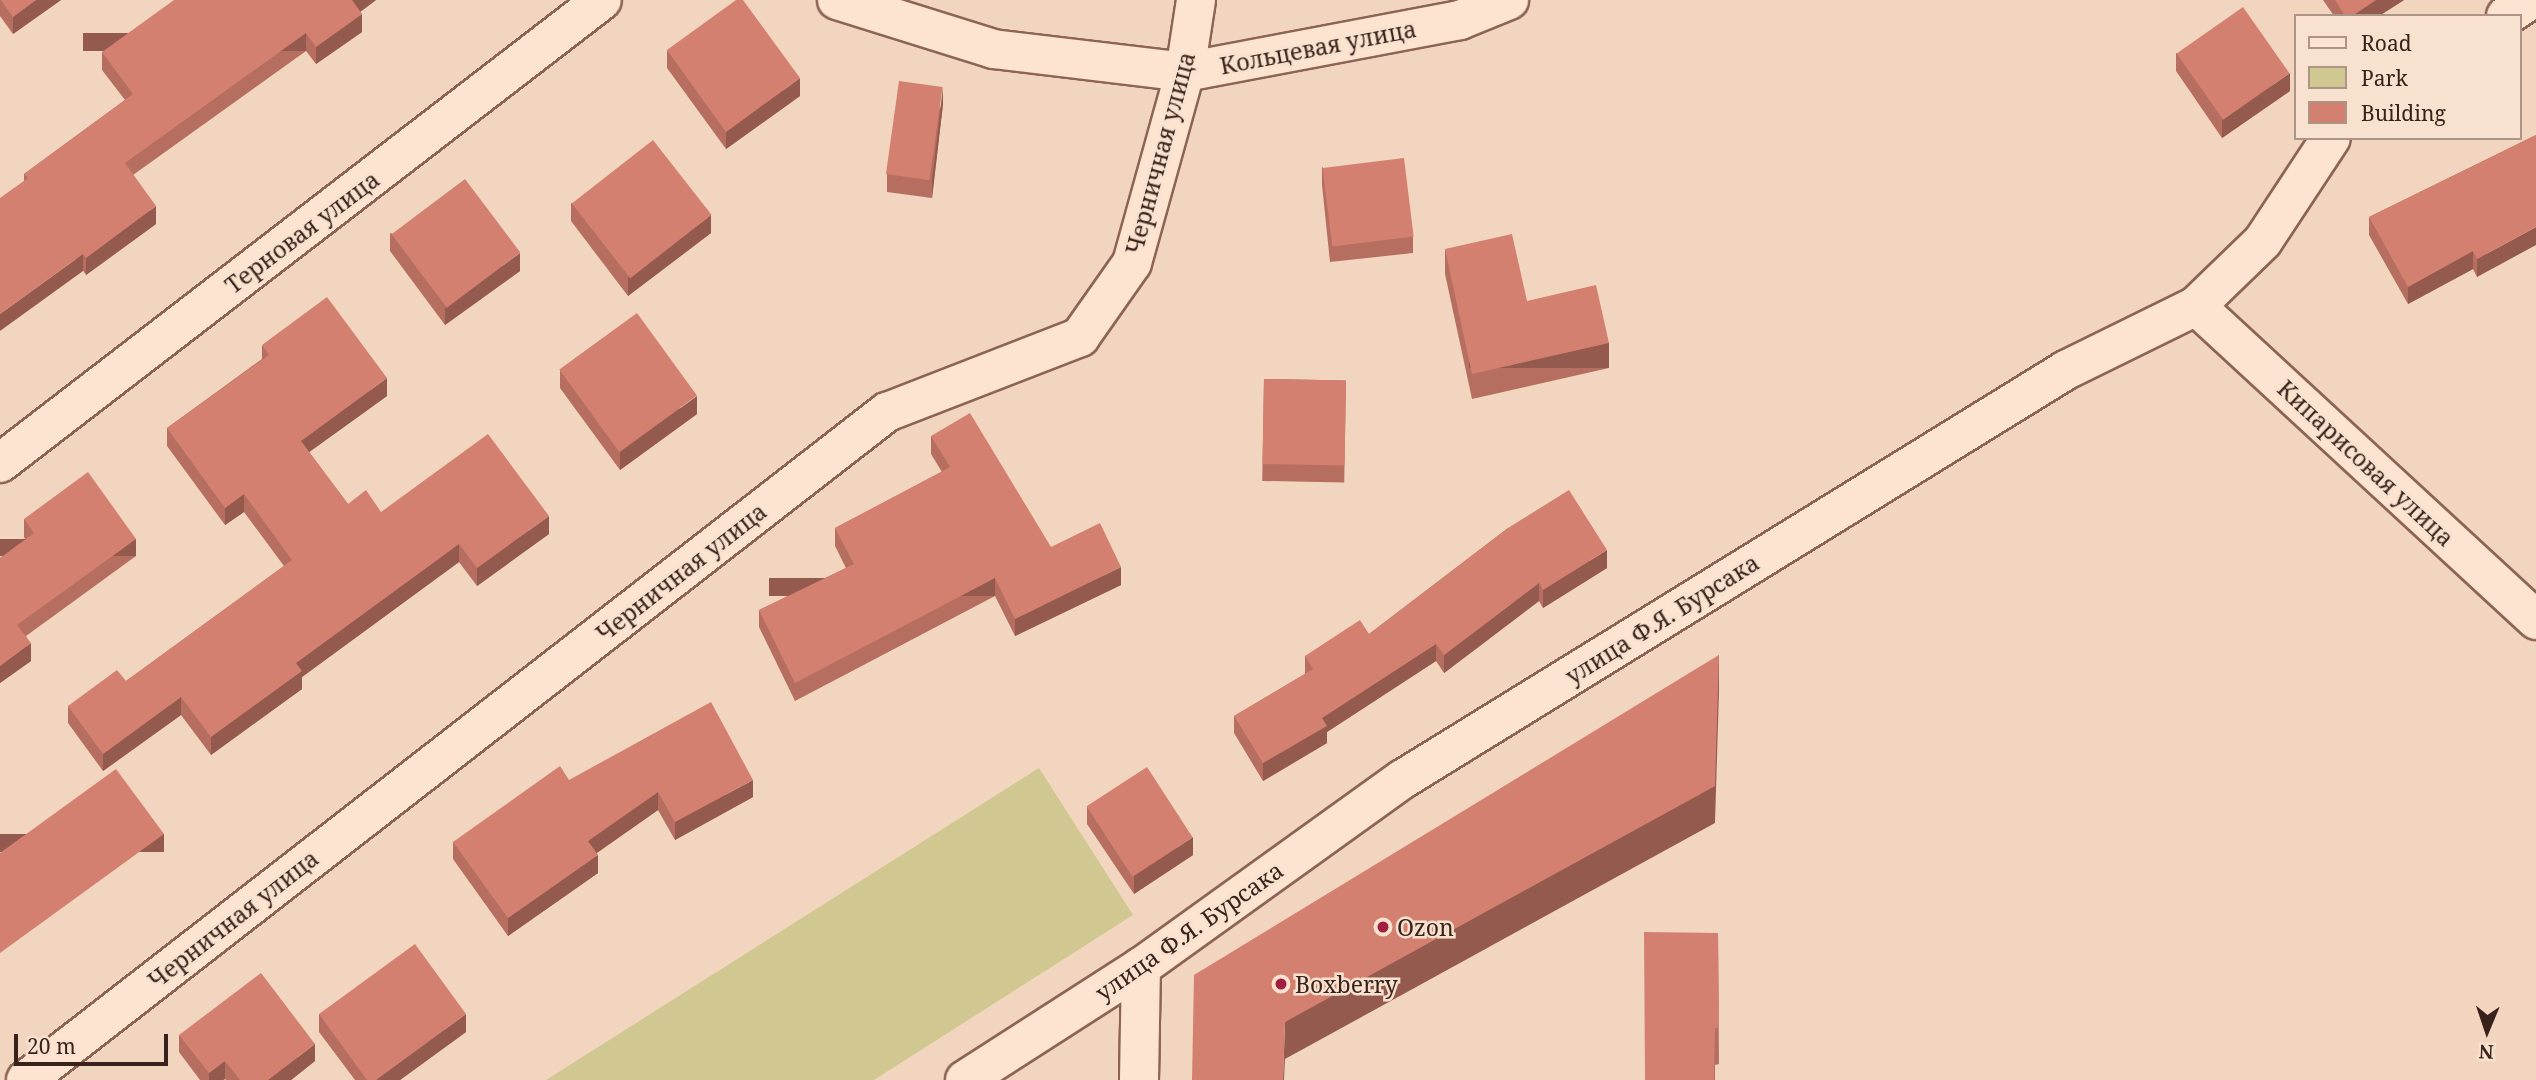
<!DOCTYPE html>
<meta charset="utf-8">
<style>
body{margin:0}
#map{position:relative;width:2536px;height:1080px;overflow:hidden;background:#f2d5be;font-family:"Noto Serif",serif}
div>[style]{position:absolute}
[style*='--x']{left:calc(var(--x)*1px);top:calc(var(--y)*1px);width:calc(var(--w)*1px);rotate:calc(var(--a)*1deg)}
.green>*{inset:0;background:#d1c891}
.roads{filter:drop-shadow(2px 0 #8c6455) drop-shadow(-2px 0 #8c6455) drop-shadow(0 2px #8c6455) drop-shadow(0 -2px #8c6455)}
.street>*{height:38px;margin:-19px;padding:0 19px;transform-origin:19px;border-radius:19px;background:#fce4d1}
.wall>*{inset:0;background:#b66e60;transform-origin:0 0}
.shaded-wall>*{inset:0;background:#945a4e;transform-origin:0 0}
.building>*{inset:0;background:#d48070;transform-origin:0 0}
.dots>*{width:19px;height:19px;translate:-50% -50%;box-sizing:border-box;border:4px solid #f8e1ce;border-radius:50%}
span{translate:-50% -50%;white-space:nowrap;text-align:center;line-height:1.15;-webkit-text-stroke:5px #f8e1ce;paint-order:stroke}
.street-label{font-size:23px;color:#39221b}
.poi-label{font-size:23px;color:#39221b}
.left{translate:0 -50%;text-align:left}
.legend{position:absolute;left:2294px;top:14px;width:228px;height:126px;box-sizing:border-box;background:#f8e1ce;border:2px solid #ac9586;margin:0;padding:9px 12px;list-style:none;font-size:21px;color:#39221b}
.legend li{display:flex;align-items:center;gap:14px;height:35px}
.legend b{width:35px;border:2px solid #ac9586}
.north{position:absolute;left:2452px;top:996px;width:70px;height:70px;-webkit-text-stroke:5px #f8e1ce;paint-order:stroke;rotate:182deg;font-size:19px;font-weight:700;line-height:28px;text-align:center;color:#39221b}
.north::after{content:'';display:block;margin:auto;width:24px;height:32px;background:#39221b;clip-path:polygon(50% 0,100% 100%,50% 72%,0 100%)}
.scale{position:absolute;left:14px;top:1034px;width:154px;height:32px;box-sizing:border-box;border:4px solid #39221b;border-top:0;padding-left:9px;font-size:21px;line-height:24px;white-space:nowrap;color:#39221b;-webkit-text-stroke:5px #f8e1ce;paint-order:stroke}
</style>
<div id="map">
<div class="green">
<div style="clip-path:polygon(1039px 768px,1133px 915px,874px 1080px,546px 1080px)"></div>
</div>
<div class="roads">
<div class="street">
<div style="--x:837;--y:0;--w:164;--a:17.4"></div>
<div style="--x:993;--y:49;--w:193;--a:6.8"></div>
<div style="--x:1185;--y:72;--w:280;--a:-10.7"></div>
<div style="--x:1460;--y:20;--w:53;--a:-22.2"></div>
<div style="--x:2506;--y:16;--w:30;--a:-33"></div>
<div style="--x:2196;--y:306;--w:463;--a:42.7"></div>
<div style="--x:0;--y:463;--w:759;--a:-37.56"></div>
<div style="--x:26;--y:1080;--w:1090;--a:-37.81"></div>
<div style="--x:887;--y:412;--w:207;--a:-21.2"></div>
<div style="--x:1080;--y:337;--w:90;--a:-54.9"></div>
<div style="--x:1132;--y:263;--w:198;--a:-74.5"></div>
<div style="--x:1185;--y:72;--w:73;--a:-81.3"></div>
<div style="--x:965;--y:1080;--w:209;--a:-32.7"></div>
<div style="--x:1141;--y:967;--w:322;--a:-35.7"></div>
<div style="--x:1403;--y:779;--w:779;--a:-31.67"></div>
<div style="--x:2066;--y:370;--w:145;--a:-26.2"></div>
<div style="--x:2196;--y:306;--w:93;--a:-44.1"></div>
<div style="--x:2263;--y:241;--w:123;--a:-56.6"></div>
<div style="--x:1139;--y:1080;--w:113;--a:-89"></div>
</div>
</div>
<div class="wall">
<div style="clip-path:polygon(0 0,61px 0,13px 34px,0 16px)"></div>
<div style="clip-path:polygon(376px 0,360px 12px,362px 32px,316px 64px,306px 51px,133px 175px,156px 224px,86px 275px,24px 181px,24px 174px,125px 100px,102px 70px,102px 52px)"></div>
<div style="clip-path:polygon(2323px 0,2404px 0,2379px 16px,2334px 16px)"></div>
<div style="clip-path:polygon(667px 50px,800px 96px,726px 149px,667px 68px)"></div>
<div style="clip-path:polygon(2176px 53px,2290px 91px,2222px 138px,2176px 71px)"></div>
<div style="clip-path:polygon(943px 104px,932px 198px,887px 192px,887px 174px)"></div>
<div style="clip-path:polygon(2536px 135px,2477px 277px,2473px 269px,2408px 304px,2369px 235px,2369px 217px)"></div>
<div style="clip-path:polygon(1322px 167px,1413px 236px,1413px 253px,1330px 262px,1322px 185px)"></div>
<div style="clip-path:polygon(571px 203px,711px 233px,628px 296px,571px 221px)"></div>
<div style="clip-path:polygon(390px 233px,520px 271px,445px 325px,390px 251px)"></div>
<div style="clip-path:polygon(1445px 249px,1527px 301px,1609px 368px,1472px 399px,1445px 274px)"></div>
<div style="clip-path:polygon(262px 345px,387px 396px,309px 452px,348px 504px,381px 512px,549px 534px,477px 586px,459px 562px,302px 677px,302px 689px,211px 755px,181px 715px,103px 771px,68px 723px,68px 706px,126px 681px,284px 566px,244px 512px,225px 525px,167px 446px,167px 428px,262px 359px)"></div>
<div style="clip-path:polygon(560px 370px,697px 414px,620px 470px,560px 388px)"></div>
<div style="left:1264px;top:379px;width:82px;height:102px;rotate:1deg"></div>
<div style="clip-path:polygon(931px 436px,1051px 547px,1121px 585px,1015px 636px,995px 596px,795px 701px,759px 627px,759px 610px,846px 568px,835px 546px,835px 528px,942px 472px,931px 454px)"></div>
<div style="clip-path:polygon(24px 519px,136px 556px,26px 636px,31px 661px,0 683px,0 558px,25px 539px,24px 537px)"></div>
<div style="clip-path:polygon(1508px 528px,1607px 568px,1543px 608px,1539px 601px,1444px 673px,1436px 661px,1327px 732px,1327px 743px,1263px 781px,1234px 733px,1234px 716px,1305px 674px,1305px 656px,1369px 634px)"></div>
<div style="clip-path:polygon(569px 780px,753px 797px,675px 840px,658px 810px,597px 853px,598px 873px,508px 936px,453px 859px,453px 842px)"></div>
<div style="clip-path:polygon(1087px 807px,1193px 855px,1134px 894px,1087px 824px)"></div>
<div style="clip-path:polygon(1718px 933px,1719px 1064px,1715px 1065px,1715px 1080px,1645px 1080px)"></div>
<div style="clip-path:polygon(319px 1014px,466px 1032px,400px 1080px,355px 1080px,319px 1032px)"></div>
<div style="clip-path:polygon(179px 1035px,315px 1061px,291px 1080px,226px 1080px,225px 1079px,223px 1080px,200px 1080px,179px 1052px)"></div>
</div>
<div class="shaded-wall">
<div style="clip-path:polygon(36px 0,61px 0,13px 34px,13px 17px)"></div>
<div style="clip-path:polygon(352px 0,376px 0,352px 18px)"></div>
<div style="clip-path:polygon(2376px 0,2404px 0,2379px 16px,2352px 16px)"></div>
<div style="clip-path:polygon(362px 14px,362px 32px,316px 64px,316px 47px)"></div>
<div style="left:306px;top:33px;width:18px;height:223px;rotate:90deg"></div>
<div style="clip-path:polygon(2290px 73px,2290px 91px,2222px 138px,2222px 120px)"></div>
<div style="clip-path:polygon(800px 78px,800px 96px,726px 149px,726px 132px)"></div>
<div style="clip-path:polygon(943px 87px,943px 104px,932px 198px,932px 180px)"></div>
<div style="clip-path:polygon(156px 206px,156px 224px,86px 275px,86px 258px)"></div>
<div style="clip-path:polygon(711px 215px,711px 233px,628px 296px,628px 278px)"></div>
<div style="clip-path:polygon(2536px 227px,2536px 245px,2477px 277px,2477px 259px)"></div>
<div style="clip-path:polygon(2473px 251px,2473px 269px,2408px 304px,2408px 287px)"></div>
<div style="clip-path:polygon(520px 253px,520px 271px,445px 325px,445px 308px)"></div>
<div style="clip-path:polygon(83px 254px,83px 271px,0 331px,0 314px)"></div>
<div style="left:1609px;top:343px;width:25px;height:140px;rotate:90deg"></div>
<div style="clip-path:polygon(387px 378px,387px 396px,301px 458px,301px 441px)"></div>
<div style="clip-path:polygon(697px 396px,697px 414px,620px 470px,620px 452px)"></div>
<div style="clip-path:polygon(244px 494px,244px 512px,225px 525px,225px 508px)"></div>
<div style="clip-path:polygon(549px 516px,549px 534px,477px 586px,477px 568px)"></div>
<div style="left:136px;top:539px;width:17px;height:147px;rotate:90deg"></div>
<div style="clip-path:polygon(459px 544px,459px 562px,302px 677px,302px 689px,211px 755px,211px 737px,296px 663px)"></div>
<div style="clip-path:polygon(1607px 550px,1607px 568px,1543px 608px,1543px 590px)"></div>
<div style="clip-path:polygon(1121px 567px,1121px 585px,1015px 636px,1015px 619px)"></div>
<div style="left:995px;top:578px;width:18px;height:226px;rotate:90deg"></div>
<div style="clip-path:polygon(1539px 583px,1539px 601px,1444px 673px,1444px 655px)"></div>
<div style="clip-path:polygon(31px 643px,31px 661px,0 683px,0 666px)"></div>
<div style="clip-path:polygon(1436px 644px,1436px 661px,1327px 732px,1327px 743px,1263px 781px,1263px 763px,1322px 718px)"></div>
<div style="clip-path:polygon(1719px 655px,1719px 692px,1715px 823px,1285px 1059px,1284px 1080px,1283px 1080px,1285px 1022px)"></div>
<div style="clip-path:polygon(181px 697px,181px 715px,103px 771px,103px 754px)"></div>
<div style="clip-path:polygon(753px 780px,753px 797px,675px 840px,675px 822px)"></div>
<div style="clip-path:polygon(658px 792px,658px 810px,588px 859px,588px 841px)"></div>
<div style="left:164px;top:834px;width:18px;height:203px;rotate:90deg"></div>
<div style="clip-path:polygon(1193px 837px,1193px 855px,1134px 894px,1134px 876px)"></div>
<div style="clip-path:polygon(598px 855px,598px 873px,508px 936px,508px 918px)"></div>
<div style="clip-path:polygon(466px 1014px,466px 1032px,400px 1080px,376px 1080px)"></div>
<div style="clip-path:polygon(315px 1044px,315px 1061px,291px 1080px,268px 1080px)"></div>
<div style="clip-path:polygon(225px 1061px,225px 1079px,223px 1080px,209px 1080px,209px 1073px)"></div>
</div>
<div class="building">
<div style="clip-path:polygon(1px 0,36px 0,13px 17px)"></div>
<div style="clip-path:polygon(174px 0,352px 0,362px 14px,316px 47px,306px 33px,125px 163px,156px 206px,86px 258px,83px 254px,0 314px,0 198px,28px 178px,24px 174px,133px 94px,102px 52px)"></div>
<div style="clip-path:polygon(736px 0,743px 0,800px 78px,726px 132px,667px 50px)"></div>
<div style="clip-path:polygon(2335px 0,2376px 0,2352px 16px,2345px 16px)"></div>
<div style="left:2243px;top:7px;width:81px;height:81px;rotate:55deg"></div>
<div style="left:899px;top:81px;width:44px;height:94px;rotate:8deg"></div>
<div style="clip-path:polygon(2536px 135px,2536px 227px,2477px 259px,2473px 251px,2408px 287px,2369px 217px)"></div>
<div style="left:653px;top:140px;width:95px;height:103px;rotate:52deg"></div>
<div style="left:1404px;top:158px;width:79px;height:82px;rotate:83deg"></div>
<div style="left:465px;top:179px;width:92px;height:92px;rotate:53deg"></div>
<div style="clip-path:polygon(1512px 234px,1527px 301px,1596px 285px,1609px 343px,1472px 374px,1445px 249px)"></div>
<div style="clip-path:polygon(327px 297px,387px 378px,301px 441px,348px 504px,366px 490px,381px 512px,488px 434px,549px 516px,477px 568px,459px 544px,296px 663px,302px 671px,211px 737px,181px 697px,103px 754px,68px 706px,117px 670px,126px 681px,292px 560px,244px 494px,225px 508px,167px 428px,269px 355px,262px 345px)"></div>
<div style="left:637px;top:313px;width:102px;height:96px;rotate:54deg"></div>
<div style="left:1264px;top:379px;width:82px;height:85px;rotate:1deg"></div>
<div style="clip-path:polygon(970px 413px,1051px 547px,1100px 523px,1121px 567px,1015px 619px,995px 578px,795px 683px,759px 610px,854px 564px,835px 528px,950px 467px,931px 436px)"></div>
<div style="clip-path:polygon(88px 472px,136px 539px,17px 625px,31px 643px,0 666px,0 558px,34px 533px,24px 519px)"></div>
<div style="clip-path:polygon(1569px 490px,1607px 550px,1543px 590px,1539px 583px,1444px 655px,1436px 644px,1322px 718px,1327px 726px,1263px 763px,1234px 716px,1313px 669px,1305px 656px,1360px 620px,1369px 634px,1508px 528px)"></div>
<div style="clip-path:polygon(1719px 655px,1715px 786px,1285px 1022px,1283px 1080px,1192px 1080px,1194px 975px)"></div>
<div style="clip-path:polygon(711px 702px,753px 780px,675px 822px,658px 792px,588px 841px,598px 855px,508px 918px,453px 842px,560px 766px,569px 780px)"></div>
<div style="left:1147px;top:767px;width:84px;height:72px;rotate:57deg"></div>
<div style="clip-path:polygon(116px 769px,164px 834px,0 953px,0 853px)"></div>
<div style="clip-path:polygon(1644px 932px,1718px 933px,1719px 1028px,1715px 1028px,1714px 1080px,1645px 1080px)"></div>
<div style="clip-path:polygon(415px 944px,466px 1014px,376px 1080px,367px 1080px,319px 1014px)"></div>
<div style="clip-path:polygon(261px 973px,315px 1044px,268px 1080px,240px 1080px,225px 1061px,209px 1073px,179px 1035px)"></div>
</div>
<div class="dots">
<div style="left:1383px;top:927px;background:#a01f41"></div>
<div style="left:1281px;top:984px;background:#a01f41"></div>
</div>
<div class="street-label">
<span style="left:1318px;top:47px;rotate:-11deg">Кольцевая улица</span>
<span style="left:1160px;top:153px;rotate:-75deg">Черничная улица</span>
<span style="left:302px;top:232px;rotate:-37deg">Терновая улица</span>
<span style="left:2366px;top:463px;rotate:43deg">Кипарисовая улица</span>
<span style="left:681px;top:572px;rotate:-38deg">Черничная улица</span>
<span style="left:1662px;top:619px;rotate:-32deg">улица Ф.Я. Бурсака</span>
<span style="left:233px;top:919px;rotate:-38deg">Черничная улица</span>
<span style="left:1189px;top:931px;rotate:-35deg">улица Ф.Я. Бурсака</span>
</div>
<div class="poi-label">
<span class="left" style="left:1397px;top:927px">Ozon</span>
<span class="left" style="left:1295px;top:984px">Boxberry</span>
</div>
<ul class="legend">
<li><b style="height:9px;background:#fce4d1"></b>Road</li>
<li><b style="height:19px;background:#d1c891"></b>Park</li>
<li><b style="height:19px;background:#d48070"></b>Building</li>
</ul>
<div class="north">N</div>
<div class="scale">20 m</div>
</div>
